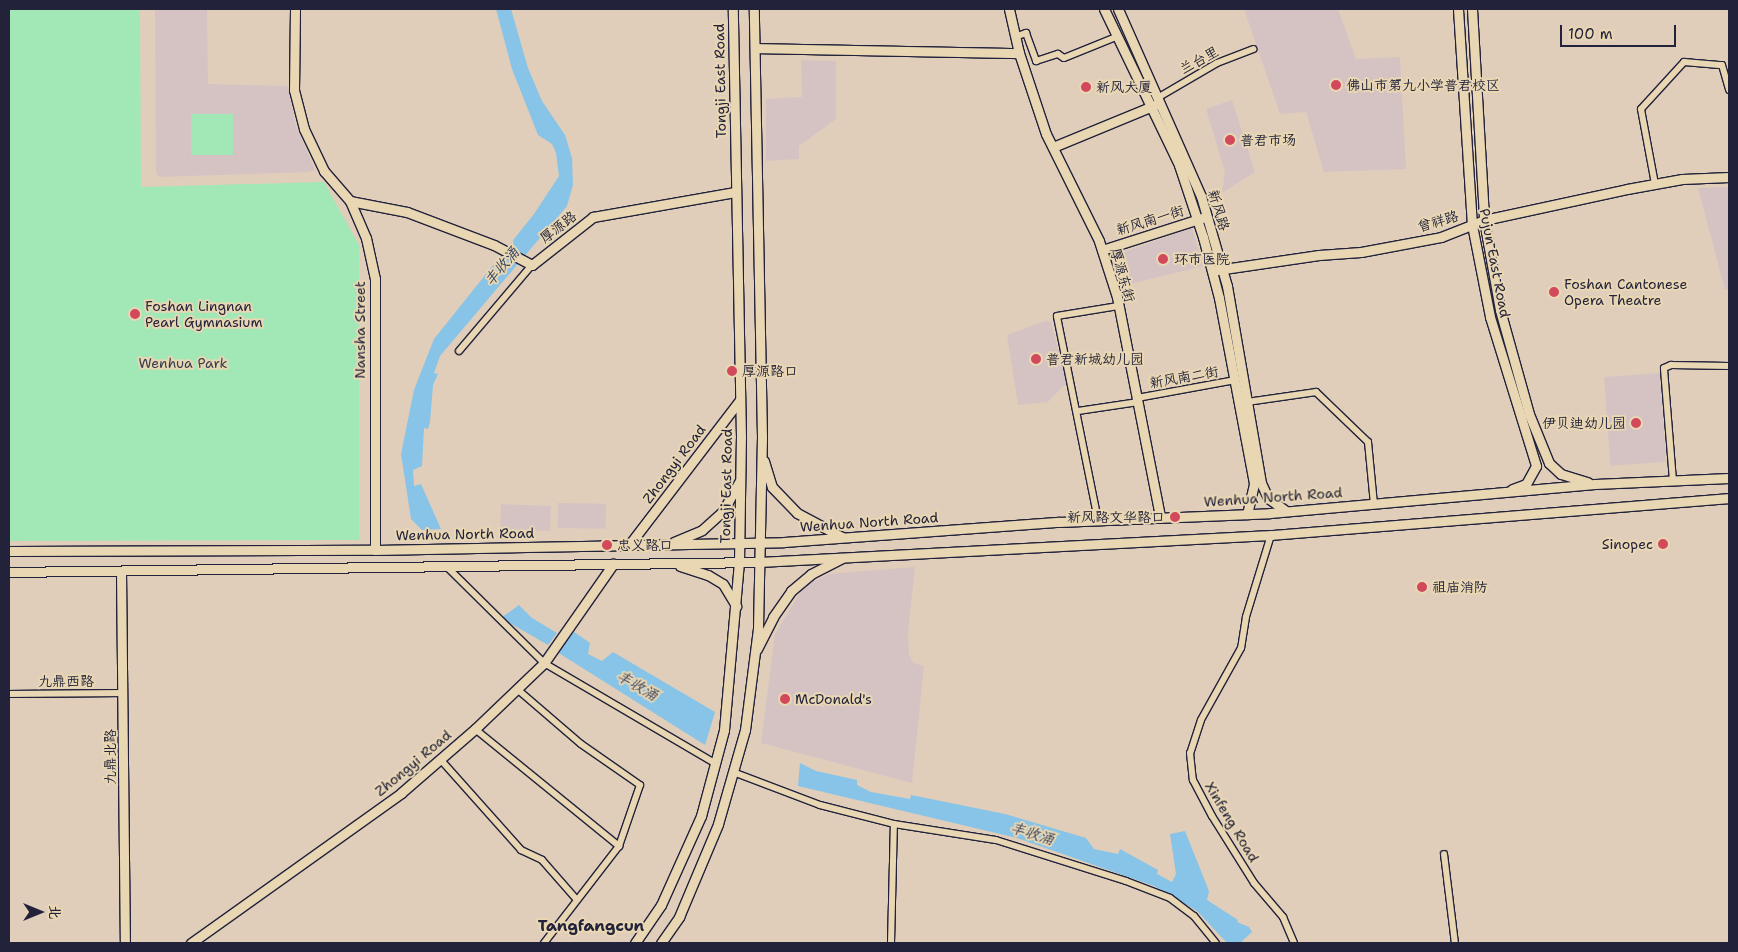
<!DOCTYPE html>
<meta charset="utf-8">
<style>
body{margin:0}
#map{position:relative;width:1738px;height:952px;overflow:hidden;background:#e0cebb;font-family:"Shantell Sans","LXGW WenKai TC",sans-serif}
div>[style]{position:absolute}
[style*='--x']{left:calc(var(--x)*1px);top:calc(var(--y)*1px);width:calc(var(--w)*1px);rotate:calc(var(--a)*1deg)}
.built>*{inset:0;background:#d5c3c4;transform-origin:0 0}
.green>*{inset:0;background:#a1e8b6;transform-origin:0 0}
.water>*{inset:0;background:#87c4e7}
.roads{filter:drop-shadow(1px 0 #22223b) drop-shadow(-1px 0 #22223b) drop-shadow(0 1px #22223b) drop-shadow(0 -1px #22223b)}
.street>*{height:6px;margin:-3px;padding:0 3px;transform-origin:3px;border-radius:3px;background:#e9d7b4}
.secondary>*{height:9px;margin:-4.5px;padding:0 4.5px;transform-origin:4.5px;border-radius:4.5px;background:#e9d7b4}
.dots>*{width:14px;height:14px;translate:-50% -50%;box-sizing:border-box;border:2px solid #e9d7b4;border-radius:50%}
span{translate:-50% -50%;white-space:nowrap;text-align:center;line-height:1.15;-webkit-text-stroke:4px #e9d7b4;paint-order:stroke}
.street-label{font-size:14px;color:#22223b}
.poi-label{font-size:14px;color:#22223b}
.left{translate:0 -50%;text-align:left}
.right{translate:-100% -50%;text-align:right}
.park-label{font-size:14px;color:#35404d}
.water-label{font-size:15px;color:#36425d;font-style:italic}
.quarter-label{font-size:16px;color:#22223b;font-weight:700}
.frame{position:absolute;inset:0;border:10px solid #22223b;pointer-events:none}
.north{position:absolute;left:15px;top:887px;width:50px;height:50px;-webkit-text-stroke:4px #e9d7b4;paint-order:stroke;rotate:90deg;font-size:14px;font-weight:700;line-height:20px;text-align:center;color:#22223b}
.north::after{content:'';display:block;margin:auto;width:18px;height:22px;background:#22223b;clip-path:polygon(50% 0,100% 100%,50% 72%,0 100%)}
.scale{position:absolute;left:1560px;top:25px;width:116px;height:22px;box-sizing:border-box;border:2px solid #22223b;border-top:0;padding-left:6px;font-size:15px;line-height:18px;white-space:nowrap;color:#22223b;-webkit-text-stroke:4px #e9d7b4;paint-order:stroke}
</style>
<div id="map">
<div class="built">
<div style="clip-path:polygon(155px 9px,207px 9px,208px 84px,288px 86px,296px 126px,315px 170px,309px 172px,159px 177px,156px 172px)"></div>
<div style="clip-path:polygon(1244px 9px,1338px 9px,1356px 59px,1400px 57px,1406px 169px,1324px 172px,1306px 112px,1280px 114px)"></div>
<div style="clip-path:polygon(801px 60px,836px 61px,836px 119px,799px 146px,799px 159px,766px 161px,766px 99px,802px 97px)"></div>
<div style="clip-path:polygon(1232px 100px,1255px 172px,1222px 193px,1225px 172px,1206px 109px)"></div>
<div style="clip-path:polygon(1729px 187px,1729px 289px,1725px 290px,1698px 188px)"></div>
<div style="clip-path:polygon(1192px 228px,1203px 266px,1130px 284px,1124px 252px)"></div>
<div style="clip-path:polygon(1045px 321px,1051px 322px,1067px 383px,1048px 402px,1018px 405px,1007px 335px)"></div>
<div style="left:1660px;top:373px;width:89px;height:56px;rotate:86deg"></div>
<div style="left:558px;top:503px;width:48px;height:25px;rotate:1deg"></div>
<div style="left:551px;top:506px;width:25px;height:50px;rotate:92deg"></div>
<div style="clip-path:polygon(915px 567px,908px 631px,909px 654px,913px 663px,924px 666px,912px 783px,761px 743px,775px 634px,804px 586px,829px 574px)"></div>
</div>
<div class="green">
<div style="clip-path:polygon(9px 9px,140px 9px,141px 187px,324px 182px,359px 245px,359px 540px,9px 541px)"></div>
<div style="left:191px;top:114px;width:42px;height:41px"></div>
</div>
<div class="water">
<div style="clip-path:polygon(496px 9px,511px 9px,528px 68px,542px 101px,565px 135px,572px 158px,573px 185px,567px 206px,440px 356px,434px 373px,438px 374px,433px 385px,430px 422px,428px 429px,424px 428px,422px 466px,413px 470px,414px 486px,421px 484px,441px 529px,422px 530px,411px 519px,401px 454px,414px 390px,434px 339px,534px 214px,559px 176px,556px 153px,552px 144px,538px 135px,512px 69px)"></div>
<div style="clip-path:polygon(519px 605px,532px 618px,557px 633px,548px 645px,501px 618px)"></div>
<div style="clip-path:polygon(574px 632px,590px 643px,588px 654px,602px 661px,613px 652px,715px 712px,705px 745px,557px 652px)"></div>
<div style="clip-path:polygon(800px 763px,816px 771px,857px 780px,857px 785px,871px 792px,910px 799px,911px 795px,1005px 814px,1086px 838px,1094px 849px,1118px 854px,1120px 849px,1158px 870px,1157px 874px,1172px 882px,1176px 874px,1170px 834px,1185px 831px,1209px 891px,1207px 900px,1238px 920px,1237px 922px,1249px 927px,1252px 932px,1240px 943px,1227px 943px,1197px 911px,1154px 886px,1017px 838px,798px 786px)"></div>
</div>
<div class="roads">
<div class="street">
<div style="--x:1015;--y:37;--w:12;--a:-20"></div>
<div style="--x:1026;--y:33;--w:30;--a:70"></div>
<div style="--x:1036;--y:61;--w:23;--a:-18"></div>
<div style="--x:1058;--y:54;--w:7;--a:34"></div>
<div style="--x:1064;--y:58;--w:56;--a:-22"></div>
<div style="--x:1159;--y:97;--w:67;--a:-30.4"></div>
<div style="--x:1217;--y:63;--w:39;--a:-21"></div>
<div style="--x:1655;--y:184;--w:76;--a:-100.6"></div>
<div style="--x:1641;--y:109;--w:64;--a:-47.5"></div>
<div style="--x:1684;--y:62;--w:38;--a:5"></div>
<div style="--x:1722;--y:65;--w:26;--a:74"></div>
<div style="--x:459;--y:351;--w:113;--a:-49.7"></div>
<div style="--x:1137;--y:398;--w:100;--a:-10.4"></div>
<div style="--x:1247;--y:402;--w:70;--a:-8.2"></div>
<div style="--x:1316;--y:392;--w:72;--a:43.9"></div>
<div style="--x:1368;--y:442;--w:62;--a:84.5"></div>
<div style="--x:1078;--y:411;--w:61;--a:-8.5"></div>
<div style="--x:1673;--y:481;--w:113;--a:-94.6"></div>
<div style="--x:1664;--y:368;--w:8;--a:-23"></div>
<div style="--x:1671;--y:365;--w:58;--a:1"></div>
<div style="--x:1098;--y:520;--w:208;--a:-101.4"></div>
<div style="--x:1057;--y:316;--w:62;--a:-9.3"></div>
<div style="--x:1271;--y:535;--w:86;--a:107"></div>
<div style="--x:1246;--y:617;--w:31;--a:99"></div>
<div style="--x:1241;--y:648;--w:82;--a:119.1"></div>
<div style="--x:1201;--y:720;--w:35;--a:108"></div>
<div style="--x:1190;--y:753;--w:27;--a:84"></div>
<div style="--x:1193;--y:780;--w:41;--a:62.2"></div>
<div style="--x:1212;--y:816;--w:79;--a:57.9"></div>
<div style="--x:1254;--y:883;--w:45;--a:49.5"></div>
<div style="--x:1283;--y:917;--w:28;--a:67"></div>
<div style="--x:446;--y:566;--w:138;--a:44.7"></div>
<div style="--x:544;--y:663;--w:199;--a:30.4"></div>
<div style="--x:517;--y:689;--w:84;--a:40.7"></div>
<div style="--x:581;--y:744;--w:72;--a:34.8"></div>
<div style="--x:640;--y:785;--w:65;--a:109"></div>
<div style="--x:619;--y:846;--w:123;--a:127.7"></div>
<div style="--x:9;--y:694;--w:114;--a:-0.5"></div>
<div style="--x:475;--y:729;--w:186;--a:39.1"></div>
<div style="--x:440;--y:759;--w:122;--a:48.3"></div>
<div style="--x:521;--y:850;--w:23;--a:25"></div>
<div style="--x:542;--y:860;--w:53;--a:48.8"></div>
<div style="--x:733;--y:772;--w:93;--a:20.8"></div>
<div style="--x:820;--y:805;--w:76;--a:14.4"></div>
<div style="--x:894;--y:824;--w:103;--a:8.9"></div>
<div style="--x:996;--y:840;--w:136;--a:17.5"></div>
<div style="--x:1126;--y:881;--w:47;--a:21.1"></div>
<div style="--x:1170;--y:898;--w:30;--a:37"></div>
<div style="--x:1194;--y:916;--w:35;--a:51"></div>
<div style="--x:1444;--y:854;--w:90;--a:83"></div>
<div style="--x:891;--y:943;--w:119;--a:-88.6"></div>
</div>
<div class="secondary">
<div style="--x:295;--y:9;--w:81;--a:90.7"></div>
<div style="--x:294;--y:90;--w:40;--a:75.6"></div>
<div style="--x:304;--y:129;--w:47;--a:64.5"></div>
<div style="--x:324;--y:171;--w:40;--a:49"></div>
<div style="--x:350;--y:201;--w:40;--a:66.6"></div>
<div style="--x:366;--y:238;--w:42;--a:77.6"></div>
<div style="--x:375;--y:279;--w:271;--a:90"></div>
<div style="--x:1009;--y:9;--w:45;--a:77.2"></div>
<div style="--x:1019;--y:53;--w:85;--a:71.6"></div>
<div style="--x:1046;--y:134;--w:119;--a:63.6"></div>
<div style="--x:1099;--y:241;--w:59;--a:72.2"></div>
<div style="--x:1117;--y:297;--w:224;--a:78.9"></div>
<div style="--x:1104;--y:9;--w:173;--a:64.3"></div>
<div style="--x:1179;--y:165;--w:76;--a:71.6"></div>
<div style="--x:1203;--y:237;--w:63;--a:75.3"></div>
<div style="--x:1219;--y:298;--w:189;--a:79.3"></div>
<div style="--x:1254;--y:484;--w:31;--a:103"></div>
<div style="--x:1118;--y:9;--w:205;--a:66.1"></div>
<div style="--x:1201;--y:196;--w:94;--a:73.9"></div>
<div style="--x:1227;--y:286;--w:200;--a:80.2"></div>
<div style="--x:1261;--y:483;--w:17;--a:65"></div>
<div style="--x:1268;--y:498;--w:22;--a:36"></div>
<div style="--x:1458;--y:9;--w:216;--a:86.3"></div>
<div style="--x:1472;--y:225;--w:94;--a:78.9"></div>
<div style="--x:1490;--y:317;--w:156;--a:72.8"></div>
<div style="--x:1536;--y:466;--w:21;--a:119"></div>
<div style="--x:1526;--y:484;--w:15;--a:160"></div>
<div style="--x:1472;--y:9;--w:211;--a:86.7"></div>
<div style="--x:1484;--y:220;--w:91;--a:79.9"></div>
<div style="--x:1500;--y:310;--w:108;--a:74.4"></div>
<div style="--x:1529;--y:414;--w:53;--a:67.8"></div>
<div style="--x:1549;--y:463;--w:16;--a:43"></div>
<div style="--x:1561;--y:474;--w:28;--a:17"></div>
<div style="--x:756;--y:48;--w:263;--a:1.1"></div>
<div style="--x:1053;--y:147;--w:110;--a:-22.4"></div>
<div style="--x:350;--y:201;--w:58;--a:10.9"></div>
<div style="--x:407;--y:212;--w:93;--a:20.8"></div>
<div style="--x:494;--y:245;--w:43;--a:27.8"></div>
<div style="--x:532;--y:265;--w:78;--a:-38.2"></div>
<div style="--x:593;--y:217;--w:144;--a:-10"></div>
<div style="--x:1102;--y:250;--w:105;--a:-17.7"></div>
<div style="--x:1217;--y:270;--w:103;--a:-8.4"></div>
<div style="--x:1319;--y:255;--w:42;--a:-4.1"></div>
<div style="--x:1361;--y:252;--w:81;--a:-10.6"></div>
<div style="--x:1441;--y:237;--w:46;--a:-21.6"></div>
<div style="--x:1484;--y:220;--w:146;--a:-12.2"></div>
<div style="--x:1627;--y:189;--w:56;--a:-10.3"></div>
<div style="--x:1682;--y:179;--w:47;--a:-2.4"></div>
<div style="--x:764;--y:461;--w:27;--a:73"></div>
<div style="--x:772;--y:487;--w:36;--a:46"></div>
<div style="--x:797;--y:513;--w:51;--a:28.1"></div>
<div style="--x:674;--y:542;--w:30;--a:-23"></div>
<div style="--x:702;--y:530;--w:28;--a:-42"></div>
<div style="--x:723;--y:511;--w:33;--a:-61"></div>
<div style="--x:629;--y:545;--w:183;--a:-52.6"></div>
<div style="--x:9;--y:551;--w:366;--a:-0.2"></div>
<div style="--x:375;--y:550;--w:409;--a:-1.1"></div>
<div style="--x:784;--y:542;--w:276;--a:-4.2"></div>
<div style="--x:1059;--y:522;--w:211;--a:-2.4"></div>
<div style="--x:1270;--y:513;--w:326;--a:-5.1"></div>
<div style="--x:1595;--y:484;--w:134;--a:-2.6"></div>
<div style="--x:680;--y:566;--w:29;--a:18"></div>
<div style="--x:708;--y:575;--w:17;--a:31"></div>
<div style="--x:723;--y:584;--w:26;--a:59"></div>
<div style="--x:121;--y:571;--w:372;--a:89.4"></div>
<div style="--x:9;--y:572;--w:750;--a:-0.76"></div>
<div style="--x:759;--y:562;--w:513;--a:-3.02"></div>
<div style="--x:1271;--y:535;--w:459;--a:-4.6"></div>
<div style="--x:757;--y:649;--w:36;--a:-63"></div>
<div style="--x:773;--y:617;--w:32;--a:-55"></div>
<div style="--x:791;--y:591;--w:26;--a:-40"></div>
<div style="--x:811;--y:574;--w:34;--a:-27"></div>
<div style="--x:191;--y:943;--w:258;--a:-35.5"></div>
<div style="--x:401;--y:793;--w:98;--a:-40.9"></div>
<div style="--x:475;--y:729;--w:95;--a:-43.7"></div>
<div style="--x:544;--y:663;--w:121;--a:-55.1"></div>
<div style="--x:635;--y:943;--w:46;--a:-55.6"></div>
<div style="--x:661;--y:905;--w:98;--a:-65.8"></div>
<div style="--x:701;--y:816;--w:89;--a:-75"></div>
<div style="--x:724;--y:730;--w:169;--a:-84.9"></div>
<div style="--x:739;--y:562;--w:125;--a:-89.1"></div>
<div style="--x:741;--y:437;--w:428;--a:-91.1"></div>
<div style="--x:661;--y:943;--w:32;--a:-55"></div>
<div style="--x:679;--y:917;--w:101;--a:-67.2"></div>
<div style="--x:718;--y:824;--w:98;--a:-74"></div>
<div style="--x:745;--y:730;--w:103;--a:-82.7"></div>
<div style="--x:758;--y:628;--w:191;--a:-88.8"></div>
<div style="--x:762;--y:437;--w:428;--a:-91.1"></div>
</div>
</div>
<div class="dots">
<div style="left:1336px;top:85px;background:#d1495b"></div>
<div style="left:1086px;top:87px;background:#d1495b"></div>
<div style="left:1230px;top:140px;background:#d1495b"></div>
<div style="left:1163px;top:259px;background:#d1495b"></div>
<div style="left:1554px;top:292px;background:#d1495b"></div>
<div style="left:135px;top:314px;background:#d1495b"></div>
<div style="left:1036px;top:359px;background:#d1495b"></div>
<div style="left:732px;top:371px;background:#d1495b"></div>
<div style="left:1636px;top:423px;background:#d1495b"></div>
<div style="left:1175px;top:517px;background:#d1495b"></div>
<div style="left:1663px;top:544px;background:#d1495b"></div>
<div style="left:607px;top:545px;background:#d1495b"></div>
<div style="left:1422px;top:587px;background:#d1495b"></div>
<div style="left:785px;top:699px;background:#d1495b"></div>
</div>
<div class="street-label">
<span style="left:1199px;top:60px;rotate:-28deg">兰台里</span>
<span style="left:720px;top:81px;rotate:-91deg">Tongji East Road</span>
<span style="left:1219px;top:210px;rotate:73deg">新风路</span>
<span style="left:1150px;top:220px;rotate:-17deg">新风南一街</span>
<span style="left:1438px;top:221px;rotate:-16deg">曾祥路</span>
<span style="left:558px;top:227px;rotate:-38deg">厚源路</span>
<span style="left:1495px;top:263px;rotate:79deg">Pujun East Road</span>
<span style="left:1123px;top:275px;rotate:74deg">厚源东街</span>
<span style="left:360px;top:330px;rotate:-90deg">Nansha Street</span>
<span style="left:1184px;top:377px;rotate:-10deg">新风南二街</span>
<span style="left:674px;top:464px;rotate:-53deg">Zhongyi Road</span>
<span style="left:726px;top:486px;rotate:-89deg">Tongji East Road</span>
<span style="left:1273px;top:497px;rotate:-4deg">Wenhua North Road</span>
<span style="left:869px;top:522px;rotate:-4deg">Wenhua North Road</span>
<span style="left:465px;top:534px;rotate:-1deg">Wenhua North Road</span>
<span style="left:66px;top:681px">九鼎西路</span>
<span style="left:110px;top:757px;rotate:-90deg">九鼎北路</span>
<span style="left:413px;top:763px;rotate:-40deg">Zhongyi Road</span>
<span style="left:1232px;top:822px;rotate:59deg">Xinfeng Road</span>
</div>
<div class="poi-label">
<span class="left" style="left:1346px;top:85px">佛山市第九小学普君校区</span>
<span class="left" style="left:1096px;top:87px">新风大厦</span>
<span class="left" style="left:1240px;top:140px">普君市场</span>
<span class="left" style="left:1174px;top:259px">环市医院</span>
<span class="left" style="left:1564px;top:292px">Foshan Cantonese<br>Opera Theatre</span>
<span class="left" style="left:145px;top:314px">Foshan Lingnan<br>Pearl Gymnasium</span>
<span class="left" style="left:1046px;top:359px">普君新城幼儿园</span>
<span class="left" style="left:742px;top:371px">厚源路口</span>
<span class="right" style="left:1626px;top:423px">伊贝迪幼儿园</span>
<span class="right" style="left:1165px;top:517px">新风路文华路口</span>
<span class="right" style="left:1653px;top:544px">Sinopec</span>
<span class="left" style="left:617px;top:545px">忠义路口</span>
<span class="left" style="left:1432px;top:587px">祖庙消防</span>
<span class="left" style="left:795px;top:699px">McDonald's</span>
</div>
<div class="park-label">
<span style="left:183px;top:363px">Wenhua Park</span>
</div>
<div class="water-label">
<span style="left:502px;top:267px;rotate:-50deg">丰收涌</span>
<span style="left:637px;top:686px;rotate:30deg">丰收涌</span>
<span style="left:1032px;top:834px;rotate:17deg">丰收涌</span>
</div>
<div class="quarter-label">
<span style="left:591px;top:926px">Tangfangcun</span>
</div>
<div class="frame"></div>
<div class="north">北</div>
<div class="scale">100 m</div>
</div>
